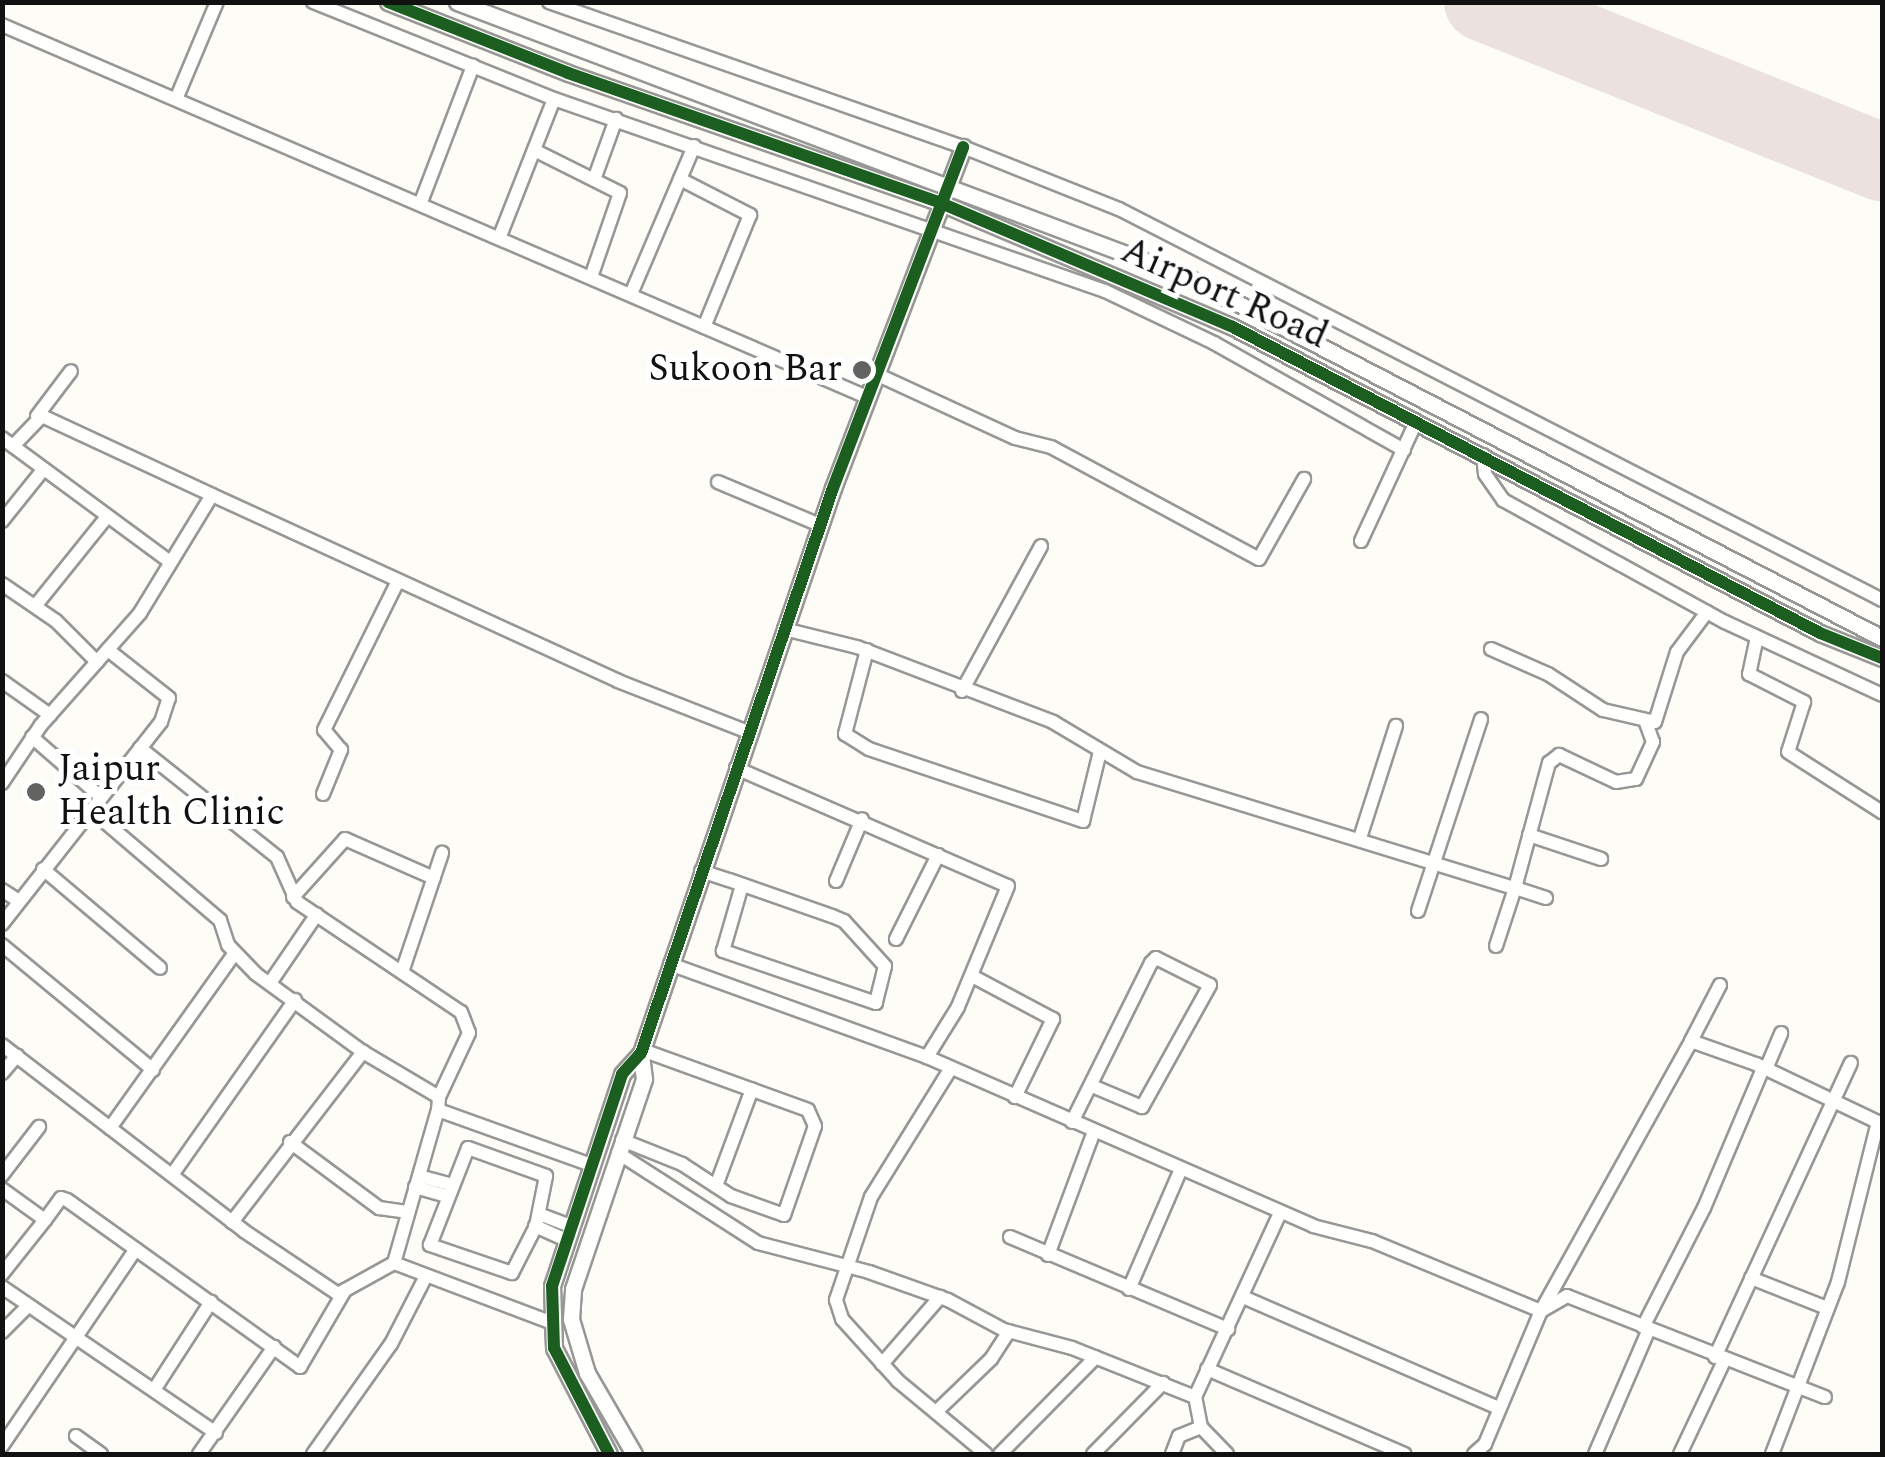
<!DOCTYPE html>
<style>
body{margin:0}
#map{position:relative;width:1885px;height:1457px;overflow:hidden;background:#fdfcf7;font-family:Spectral,serif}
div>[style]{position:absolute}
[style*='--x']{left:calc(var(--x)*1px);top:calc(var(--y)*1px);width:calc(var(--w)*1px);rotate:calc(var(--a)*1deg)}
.taxiway>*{height:32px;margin:-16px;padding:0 16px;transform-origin:16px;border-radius:16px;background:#ebe1df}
.runway>*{height:78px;margin:-39px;padding:0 39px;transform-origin:39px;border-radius:39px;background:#ebe1df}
.roads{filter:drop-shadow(2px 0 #979795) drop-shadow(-2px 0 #979795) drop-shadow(0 2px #979795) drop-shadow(0 -2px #979795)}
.minor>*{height:12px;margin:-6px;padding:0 6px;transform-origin:6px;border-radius:6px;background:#fffffe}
.tertiary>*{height:15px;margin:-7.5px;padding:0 7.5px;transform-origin:7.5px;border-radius:7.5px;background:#fffffe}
.cycleway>*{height:12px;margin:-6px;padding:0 6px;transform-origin:6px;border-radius:6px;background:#1b5e20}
.dots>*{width:28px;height:28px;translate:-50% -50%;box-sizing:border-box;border:5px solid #fff;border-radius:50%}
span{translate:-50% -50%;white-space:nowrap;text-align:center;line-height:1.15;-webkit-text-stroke:10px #fff;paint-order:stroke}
.street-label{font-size:38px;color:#111}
.poi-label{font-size:38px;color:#111}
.right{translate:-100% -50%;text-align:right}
.left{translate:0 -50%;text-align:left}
.frame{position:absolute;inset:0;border:5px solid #111;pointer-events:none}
</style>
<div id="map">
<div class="taxiway">
<div style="--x:1839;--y:145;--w:45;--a:18"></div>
</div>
<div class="runway">
<div style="--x:1483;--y:2;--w:430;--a:21.9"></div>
</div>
<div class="roads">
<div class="minor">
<div style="--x:313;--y:2;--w:260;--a:21.9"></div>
<div style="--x:554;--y:99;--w:583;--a:19.21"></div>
<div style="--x:1105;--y:291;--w:121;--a:25.5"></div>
<div style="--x:1214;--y:343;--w:218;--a:29.4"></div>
<div style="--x:549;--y:2;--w:439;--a:19.3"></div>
<div style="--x:963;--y:147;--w:168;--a:21.7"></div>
<div style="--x:1119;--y:209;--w:857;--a:27.13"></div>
<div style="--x:2;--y:25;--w:942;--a:23.27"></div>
<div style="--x:177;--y:97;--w:103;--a:-67.2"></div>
<div style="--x:534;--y:150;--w:96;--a:26.6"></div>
<div style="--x:620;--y:193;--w:89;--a:109"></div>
<div style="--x:595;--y:177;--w:62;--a:-70.1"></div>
<div style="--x:680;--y:179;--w:79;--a:27.2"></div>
<div style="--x:750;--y:215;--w:121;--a:112.3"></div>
<div style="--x:421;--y:202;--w:146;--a:-69.1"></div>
<div style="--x:500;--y:236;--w:147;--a:-68.5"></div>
<div style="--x:631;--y:294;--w:161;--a:-66.9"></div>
<div style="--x:876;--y:374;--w:153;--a:24.7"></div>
<div style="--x:1015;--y:438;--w:37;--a:14"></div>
<div style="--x:1051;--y:447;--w:236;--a:28.3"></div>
<div style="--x:1259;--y:559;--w:92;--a:-60.6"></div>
<div style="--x:37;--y:416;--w:56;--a:-52.9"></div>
<div style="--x:2;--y:438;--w:209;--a:36.4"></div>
<div style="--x:13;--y:446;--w:42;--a:-46"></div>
<div style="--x:42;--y:416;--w:187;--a:24.9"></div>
<div style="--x:1483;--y:455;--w:19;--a:84"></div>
<div style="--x:1485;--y:474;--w:32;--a:55"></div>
<div style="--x:1503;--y:500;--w:253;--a:28.8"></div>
<div style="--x:1725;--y:622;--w:173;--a:24.9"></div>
<div style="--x:718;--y:482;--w:111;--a:22.9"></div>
<div style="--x:2;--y:521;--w:65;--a:-51.2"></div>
<div style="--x:1361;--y:541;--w:131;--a:-65.2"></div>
<div style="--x:2;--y:584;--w:65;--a:34.4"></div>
<div style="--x:56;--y:621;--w:58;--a:45"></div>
<div style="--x:36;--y:605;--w:112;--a:-51.2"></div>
<div style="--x:784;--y:629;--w:75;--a:13.9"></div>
<div style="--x:857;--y:647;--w:210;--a:20.9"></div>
<div style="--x:1053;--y:722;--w:98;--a:30.8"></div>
<div style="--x:1137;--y:772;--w:395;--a:17.1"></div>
<div style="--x:1515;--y:888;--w:61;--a:108.1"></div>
<div style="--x:1757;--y:637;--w:38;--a:102"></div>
<div style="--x:1749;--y:674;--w:62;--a:27"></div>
<div style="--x:1804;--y:702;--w:52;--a:107.7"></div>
<div style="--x:1788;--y:752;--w:112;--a:32.6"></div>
<div style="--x:1491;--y:649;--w:62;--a:23.7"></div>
<div style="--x:1548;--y:674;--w:66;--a:33.2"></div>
<div style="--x:1603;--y:710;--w:53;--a:13"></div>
<div style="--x:1655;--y:722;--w:73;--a:-72.6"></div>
<div style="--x:1677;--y:652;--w:50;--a:-53.1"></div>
<div style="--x:867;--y:650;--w:87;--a:104.7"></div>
<div style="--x:845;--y:734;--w:28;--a:32"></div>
<div style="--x:869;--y:749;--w:226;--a:18.6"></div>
<div style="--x:1083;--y:821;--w:72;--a:-76.3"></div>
<div style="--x:2;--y:681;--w:59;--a:35.3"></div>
<div style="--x:962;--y:691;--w:165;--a:-61.4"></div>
<div style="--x:32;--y:737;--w:91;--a:41"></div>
<div style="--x:140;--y:748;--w:175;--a:38.5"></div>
<div style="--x:277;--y:857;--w:49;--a:66"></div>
<div style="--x:297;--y:902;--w:197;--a:33.9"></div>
<div style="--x:461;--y:1012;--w:22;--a:69"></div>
<div style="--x:469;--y:1033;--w:71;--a:115.1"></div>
<div style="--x:736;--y:768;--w:296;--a:23.5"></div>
<div style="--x:1008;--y:886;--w:131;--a:112.5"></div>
<div style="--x:958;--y:1007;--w:59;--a:121.8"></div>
<div style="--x:2;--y:783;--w:70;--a:-56.1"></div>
<div style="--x:41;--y:725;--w:149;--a:-48.5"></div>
<div style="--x:140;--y:613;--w:138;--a:-58.6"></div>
<div style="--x:212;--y:495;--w:447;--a:24.6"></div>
<div style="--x:618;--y:681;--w:140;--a:21.4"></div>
<div style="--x:323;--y:794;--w:48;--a:-67.8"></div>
<div style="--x:341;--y:750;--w:26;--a:-130"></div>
<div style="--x:324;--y:730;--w:166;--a:-63.6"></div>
<div style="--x:91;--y:810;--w:170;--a:40.5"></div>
<div style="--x:220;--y:920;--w:26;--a:72"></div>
<div style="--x:228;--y:945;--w:40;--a:46"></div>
<div style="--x:256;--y:974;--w:132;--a:36.1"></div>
<div style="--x:363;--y:1052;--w:88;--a:30.6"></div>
<div style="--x:439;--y:1097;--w:13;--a:94"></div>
<div style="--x:438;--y:1110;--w:164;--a:19.7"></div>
<div style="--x:1529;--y:835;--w:76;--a:18.4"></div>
<div style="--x:1360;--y:838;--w:118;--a:-72.2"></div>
<div style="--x:43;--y:869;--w:153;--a:40.2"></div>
<div style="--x:701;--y:871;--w:29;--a:18"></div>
<div style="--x:729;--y:880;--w:109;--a:19.3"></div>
<div style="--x:832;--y:916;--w:13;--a:23"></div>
<div style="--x:844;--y:921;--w:61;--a:47.7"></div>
<div style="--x:885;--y:966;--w:38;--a:104"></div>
<div style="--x:876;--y:1003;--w:162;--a:-161.2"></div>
<div style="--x:723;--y:951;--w:69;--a:-73.9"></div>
<div style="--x:836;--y:881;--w:67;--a:-67.2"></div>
<div style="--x:2;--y:890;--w:20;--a:33"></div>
<div style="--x:293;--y:897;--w:78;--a:-48.1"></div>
<div style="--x:345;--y:839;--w:97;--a:23.7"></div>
<div style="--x:1546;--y:898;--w:33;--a:-162"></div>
<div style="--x:1515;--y:888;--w:130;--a:-74.8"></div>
<div style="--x:1549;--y:763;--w:13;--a:-39"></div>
<div style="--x:1559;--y:755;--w:63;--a:25.3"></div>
<div style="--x:1616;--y:782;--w:20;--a:-9"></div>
<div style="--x:1636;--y:779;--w:41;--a:-65.3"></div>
<div style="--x:1653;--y:742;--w:23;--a:-110"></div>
<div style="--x:1418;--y:911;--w:202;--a:-71.8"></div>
<div style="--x:2;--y:924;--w:257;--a:-51.8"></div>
<div style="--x:161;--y:722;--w:25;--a:-72"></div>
<div style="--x:169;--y:698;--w:78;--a:-141.8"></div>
<div style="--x:896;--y:939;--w:94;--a:-63.4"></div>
<div style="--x:2;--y:945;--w:196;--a:39.6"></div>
<div style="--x:670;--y:964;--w:273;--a:19.9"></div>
<div style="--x:927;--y:1057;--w:421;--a:23.6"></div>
<div style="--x:1313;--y:1226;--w:61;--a:14.3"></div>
<div style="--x:1372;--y:1241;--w:183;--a:22.5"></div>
<div style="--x:1541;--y:1311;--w:30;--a:-30"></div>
<div style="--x:1567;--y:1296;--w:277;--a:21.4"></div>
<div style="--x:402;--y:972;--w:126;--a:-71.4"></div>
<div style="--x:972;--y:976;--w:92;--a:28"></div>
<div style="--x:1053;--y:1019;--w:87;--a:116"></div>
<div style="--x:270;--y:983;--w:83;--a:-55.7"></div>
<div style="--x:1691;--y:1041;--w:63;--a:-62.6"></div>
<div style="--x:2;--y:1045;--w:305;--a:37.5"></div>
<div style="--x:244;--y:1231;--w:113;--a:33.8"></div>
<div style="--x:338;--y:1294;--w:64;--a:-29"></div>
<div style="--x:394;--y:1263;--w:167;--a:20.7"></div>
<div style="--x:951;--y:1068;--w:152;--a:121.8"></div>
<div style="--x:871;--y:1197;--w:109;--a:108.8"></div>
<div style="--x:836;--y:1300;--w:20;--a:72"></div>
<div style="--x:842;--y:1319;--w:84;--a:47.9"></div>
<div style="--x:898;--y:1381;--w:114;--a:39.7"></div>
<div style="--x:1766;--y:1069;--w:39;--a:-67"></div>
<div style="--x:2;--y:1073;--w:23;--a:-49"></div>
<div style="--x:1072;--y:1122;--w:178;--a:-63.6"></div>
<div style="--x:1151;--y:963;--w:7;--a:-45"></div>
<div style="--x:1156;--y:958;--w:60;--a:26.6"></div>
<div style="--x:1210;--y:985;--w:140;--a:119.1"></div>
<div style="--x:1142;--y:1107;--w:56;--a:-157.1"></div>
<div style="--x:110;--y:1128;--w:215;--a:-54.5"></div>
<div style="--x:622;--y:1140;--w:65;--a:21.8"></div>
<div style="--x:682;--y:1164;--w:59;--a:33.1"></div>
<div style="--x:731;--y:1196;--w:56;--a:19.7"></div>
<div style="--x:784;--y:1215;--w:94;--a:-70.8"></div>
<div style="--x:815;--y:1126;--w:17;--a:-114"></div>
<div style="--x:808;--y:1110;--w:177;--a:-160.1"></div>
<div style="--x:290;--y:1142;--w:111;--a:36.6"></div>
<div style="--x:379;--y:1208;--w:28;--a:8"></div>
<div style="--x:468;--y:1148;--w:83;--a:19.7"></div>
<div style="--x:546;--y:1176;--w:51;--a:101.3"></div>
<div style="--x:536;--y:1226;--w:53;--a:117.1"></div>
<div style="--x:512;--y:1273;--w:87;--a:-161.1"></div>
<div style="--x:430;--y:1245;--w:104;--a:-68.6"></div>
<div style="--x:618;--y:1153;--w:166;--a:32.7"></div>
<div style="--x:758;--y:1243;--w:115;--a:14.6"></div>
<div style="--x:869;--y:1272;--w:84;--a:19.5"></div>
<div style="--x:948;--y:1300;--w:64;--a:28.2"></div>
<div style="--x:1004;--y:1330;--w:70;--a:14.8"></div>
<div style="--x:1072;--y:1348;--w:132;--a:21.7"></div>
<div style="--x:2;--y:1175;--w:61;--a:-52.4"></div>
<div style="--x:172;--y:1175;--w:214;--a:-54.9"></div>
<div style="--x:419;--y:1176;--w:31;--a:15"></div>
<div style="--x:716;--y:1186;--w:103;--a:-69.6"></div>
<div style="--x:415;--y:1187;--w:32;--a:16"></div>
<div style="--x:2;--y:1189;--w:53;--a:35.8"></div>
<div style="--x:45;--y:1220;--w:27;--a:-54"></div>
<div style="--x:61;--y:1198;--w:6;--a:18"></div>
<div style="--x:67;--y:1200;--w:287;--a:35.6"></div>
<div style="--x:300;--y:1367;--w:89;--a:-59.7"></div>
<div style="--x:539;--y:1214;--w:34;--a:21"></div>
<div style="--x:232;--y:1222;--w:215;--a:-52.4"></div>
<div style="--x:535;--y:1226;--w:35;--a:24"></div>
<div style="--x:1010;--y:1237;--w:237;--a:22.9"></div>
<div style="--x:1048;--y:1255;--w:132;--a:-69.6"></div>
<div style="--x:394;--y:1263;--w:159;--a:-74"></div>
<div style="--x:2;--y:1274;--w:69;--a:-51.5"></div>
<div style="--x:1751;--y:1278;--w:82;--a:21.5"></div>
<div style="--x:2;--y:1287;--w:259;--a:34.3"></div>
<div style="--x:1129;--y:1289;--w:131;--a:-66.6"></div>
<div style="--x:1243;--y:1297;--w:278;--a:23.5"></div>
<div style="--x:1643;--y:1327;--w:134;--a:-62.9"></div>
<div style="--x:1704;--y:1208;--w:152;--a:-67.1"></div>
<div style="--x:2;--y:1332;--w:37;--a:-45"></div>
<div style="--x:1715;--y:1357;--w:324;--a:-65.2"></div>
<div style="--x:882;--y:1364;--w:89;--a:-49.1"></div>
<div style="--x:1207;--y:1369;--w:215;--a:23.3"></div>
<div style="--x:154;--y:1390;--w:105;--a:-57.1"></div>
<div style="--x:938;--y:1410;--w:74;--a:-43.9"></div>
<div style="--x:991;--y:1359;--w:33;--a:-57"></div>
<div style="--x:76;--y:1436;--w:31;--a:36"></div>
<div style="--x:2;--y:1446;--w:238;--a:-55.8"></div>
<div style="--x:199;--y:1454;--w:131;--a:-55"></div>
<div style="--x:313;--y:1454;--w:135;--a:-54.7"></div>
<div style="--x:391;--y:1344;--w:76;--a:-62.8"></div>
<div style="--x:1000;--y:1454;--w:136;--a:-45.3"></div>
<div style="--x:1093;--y:1454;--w:100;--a:-45.4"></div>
<div style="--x:1172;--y:1454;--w:19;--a:-69"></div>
<div style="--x:1179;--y:1436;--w:24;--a:-22"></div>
<div style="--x:1227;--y:1454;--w:37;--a:-134"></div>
<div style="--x:1201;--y:1427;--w:31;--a:-101"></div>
<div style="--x:1195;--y:1397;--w:203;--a:-65.2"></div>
<div style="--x:1474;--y:1454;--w:15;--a:-42"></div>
<div style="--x:1485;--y:1444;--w:144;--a:-67.2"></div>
<div style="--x:1541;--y:1311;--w:309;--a:-60.9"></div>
<div style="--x:1691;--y:1041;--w:69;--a:19.5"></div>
<div style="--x:1756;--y:1064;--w:140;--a:25.5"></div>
<div style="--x:1595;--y:1454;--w:136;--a:-66.6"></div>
<div style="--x:1680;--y:1454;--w:103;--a:-64.7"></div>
<div style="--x:1772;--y:1454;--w:184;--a:-69"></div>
<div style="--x:1838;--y:1282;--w:165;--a:-76"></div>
</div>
<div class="tertiary">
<div style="--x:388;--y:2;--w:193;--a:21.5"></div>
<div style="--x:568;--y:73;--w:395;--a:19.2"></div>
<div style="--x:941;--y:203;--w:317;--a:23"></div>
<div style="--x:1233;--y:327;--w:662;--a:27.53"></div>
<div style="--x:1820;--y:633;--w:67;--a:22"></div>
<div style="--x:457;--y:2;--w:780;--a:20.64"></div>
<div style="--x:1187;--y:277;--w:783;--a:27.45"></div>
<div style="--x:609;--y:1454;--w:119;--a:-117.4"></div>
<div style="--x:554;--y:1348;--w:62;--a:-91.8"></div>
<div style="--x:552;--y:1286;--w:223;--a:-71.7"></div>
<div style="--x:622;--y:1074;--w:28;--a:-48"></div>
<div style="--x:641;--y:1053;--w:597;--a:-71.23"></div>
<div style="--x:833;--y:488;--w:365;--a:-69.1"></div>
<div style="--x:634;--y:1454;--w:94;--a:-120.1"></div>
<div style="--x:587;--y:1373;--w:56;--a:-106.5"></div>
<div style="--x:571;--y:1319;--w:30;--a:-86"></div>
<div style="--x:573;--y:1289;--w:222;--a:-71.3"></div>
<div style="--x:644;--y:1079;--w:26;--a:-97"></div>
</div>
</div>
<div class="cycleway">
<div style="--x:388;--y:2;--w:193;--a:21.5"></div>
<div style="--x:568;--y:73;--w:395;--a:19.2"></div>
<div style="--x:941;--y:203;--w:317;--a:23"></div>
<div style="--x:1233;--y:327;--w:662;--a:27.53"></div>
<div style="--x:1820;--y:633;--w:67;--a:22"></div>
<div style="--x:609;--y:1454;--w:119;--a:-117.4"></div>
<div style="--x:554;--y:1348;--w:62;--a:-91.8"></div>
<div style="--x:552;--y:1286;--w:223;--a:-71.7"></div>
<div style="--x:622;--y:1074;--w:28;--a:-48"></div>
<div style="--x:641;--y:1053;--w:597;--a:-71.23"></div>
<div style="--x:833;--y:488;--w:365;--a:-69.1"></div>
</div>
<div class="dots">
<div style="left:862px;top:370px;background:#646362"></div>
<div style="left:36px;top:792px;background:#646362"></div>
</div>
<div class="street-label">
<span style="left:1224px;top:294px;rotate:24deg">Airport Road</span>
</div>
<div class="poi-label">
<span class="right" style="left:842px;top:370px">Sukoon Bar</span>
<span class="left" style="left:58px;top:792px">Jaipur<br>Health Clinic</span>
</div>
<div class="frame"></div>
</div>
